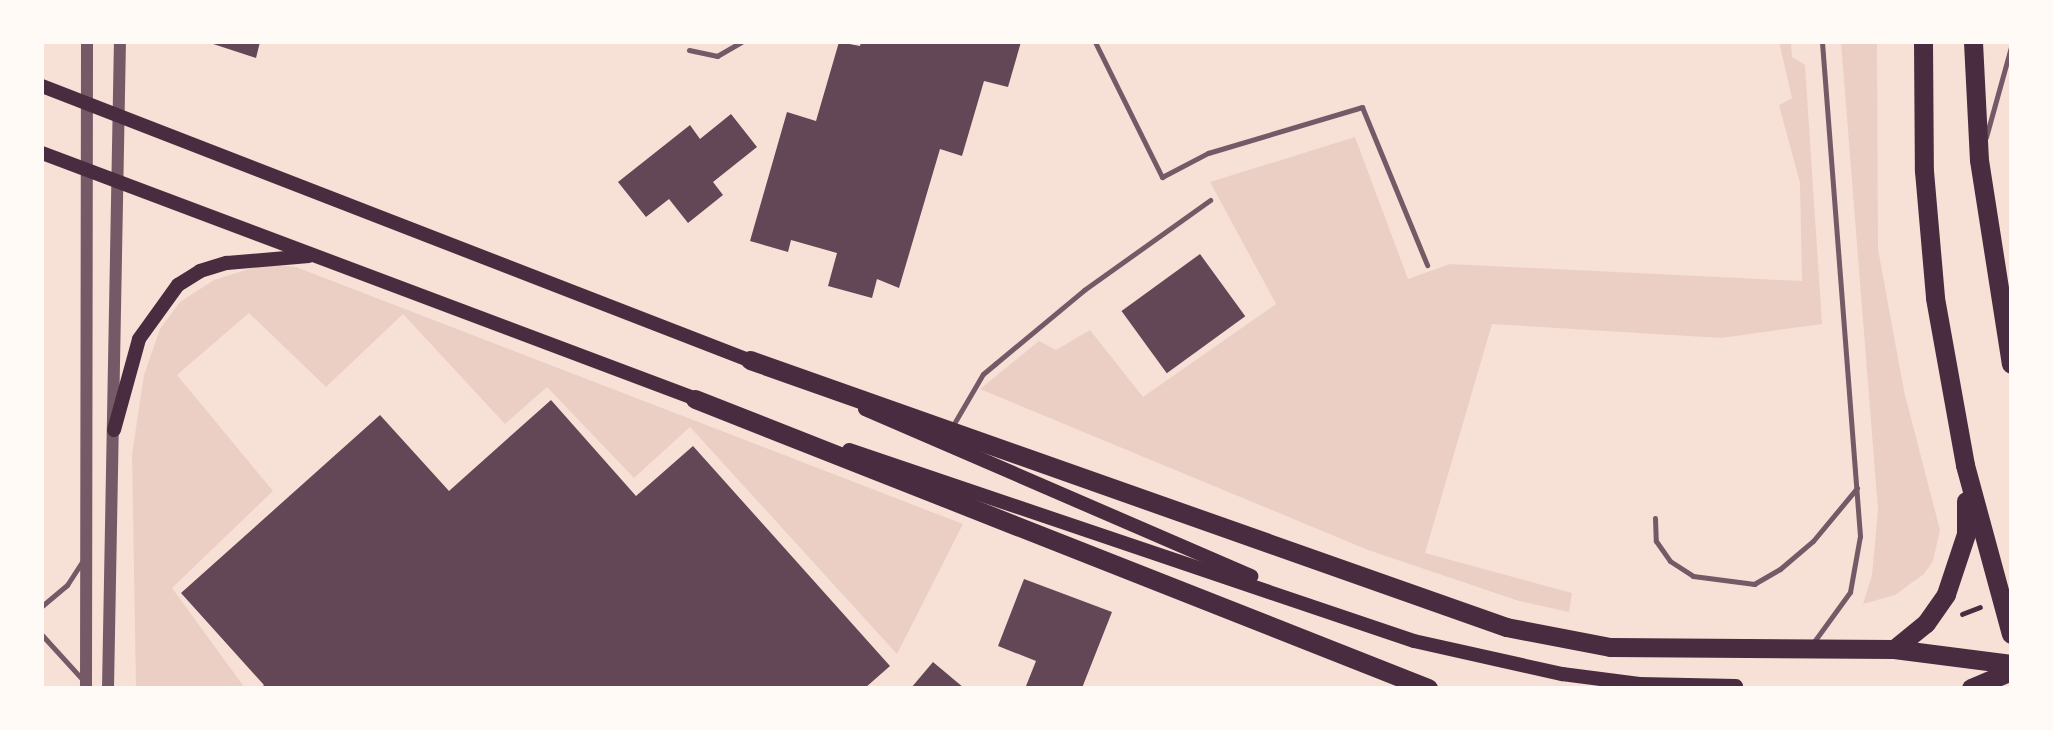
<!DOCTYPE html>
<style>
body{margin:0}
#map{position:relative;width:2053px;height:730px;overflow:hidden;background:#f7e1d7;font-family:"Varela Round",sans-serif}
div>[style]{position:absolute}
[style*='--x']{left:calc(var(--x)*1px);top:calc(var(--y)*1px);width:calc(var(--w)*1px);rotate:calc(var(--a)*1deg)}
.green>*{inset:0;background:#ebcfc5}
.building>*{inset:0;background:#644757;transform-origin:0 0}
.path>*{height:4.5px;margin:-2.25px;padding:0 2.25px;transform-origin:2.25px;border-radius:2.25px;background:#4a2c40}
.service>*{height:5px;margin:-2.5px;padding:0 2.5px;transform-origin:2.5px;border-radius:2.5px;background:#755966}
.tertiary>*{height:12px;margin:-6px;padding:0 6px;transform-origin:6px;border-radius:6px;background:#755966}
.secondary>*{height:14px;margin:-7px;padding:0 7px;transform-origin:7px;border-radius:7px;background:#4a2c40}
.trunk>*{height:19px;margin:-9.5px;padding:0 9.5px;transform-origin:9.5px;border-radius:9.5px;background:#4a2c40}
span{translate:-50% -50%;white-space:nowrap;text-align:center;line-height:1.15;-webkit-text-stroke:5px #fffaf5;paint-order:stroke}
.frame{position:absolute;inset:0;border:44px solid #fffaf5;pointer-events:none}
</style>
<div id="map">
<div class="green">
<div style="clip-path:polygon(1779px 42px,1791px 42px,1792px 57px,1805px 65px,1822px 324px,1721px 338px,1492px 324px,1425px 553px,1572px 593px,1569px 612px,1519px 601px,1368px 550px,980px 389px,1039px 341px,1056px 350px,1090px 330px,1143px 397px,1276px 304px,1210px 182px,1355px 137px,1408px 279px,1450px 264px,1802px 281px,1800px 183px,1779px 105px,1792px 98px)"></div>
<div style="clip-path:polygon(1841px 42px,1877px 42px,1878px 249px,1904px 391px,1940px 530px,1933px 561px,1924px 574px,1895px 595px,1863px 604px,1872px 575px,1878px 510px)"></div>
<div style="clip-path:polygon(265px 264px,296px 267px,963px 524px,897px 654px,690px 427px,634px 478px,547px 387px,505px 424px,403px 314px,326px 387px,249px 313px,177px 375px,273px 491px,172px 588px,245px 688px,136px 688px,132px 454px,144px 375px,160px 329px,180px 302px,214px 280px)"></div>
</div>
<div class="building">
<div style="clip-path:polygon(207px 42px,260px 42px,256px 58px)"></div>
<div style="clip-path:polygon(839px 42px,860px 46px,861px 42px,1021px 42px,1008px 87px,984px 81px,962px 156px,940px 149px,899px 288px,877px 279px,872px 298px,828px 286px,837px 253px,791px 240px,788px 252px,750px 241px,787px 112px,816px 121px)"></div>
<div style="clip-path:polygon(731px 114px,757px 147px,713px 182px,723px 195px,688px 223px,669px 199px,646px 217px,618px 182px,690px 125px,700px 139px)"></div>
<div style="left:1200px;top:254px;width:77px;height:97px;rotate:54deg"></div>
<div style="clip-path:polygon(551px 400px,636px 496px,693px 446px,890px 666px,865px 688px,261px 688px,264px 685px,181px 593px,380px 415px,449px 491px)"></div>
<div style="clip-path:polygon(1024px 579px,1112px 612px,1082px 688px,1026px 686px,1036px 661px,998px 646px)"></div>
<div style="clip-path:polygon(933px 662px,964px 688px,911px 688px)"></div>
</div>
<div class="path">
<div style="--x:1962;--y:614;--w:19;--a:-21"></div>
</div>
<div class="service">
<div style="--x:1095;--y:42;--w:151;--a:63.6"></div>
<div style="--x:1162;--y:177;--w:52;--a:-27.6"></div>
<div style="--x:1208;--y:153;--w:161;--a:-16.6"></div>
<div style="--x:1362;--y:107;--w:171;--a:67.6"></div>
<div style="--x:689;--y:50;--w:29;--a:12"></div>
<div style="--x:717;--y:56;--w:28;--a:-30"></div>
<div style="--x:1986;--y:137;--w:93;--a:-74.5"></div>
<div style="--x:952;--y:427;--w:61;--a:-59.7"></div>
<div style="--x:983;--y:374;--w:16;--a:-40"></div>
<div style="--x:995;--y:364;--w:116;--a:-39.7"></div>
<div style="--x:1084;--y:290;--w:155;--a:-35.5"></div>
<div style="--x:1655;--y:518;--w:23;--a:88"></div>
<div style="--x:1656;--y:541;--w:24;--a:55"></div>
<div style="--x:1670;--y:561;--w:27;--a:33"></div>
<div style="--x:1693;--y:576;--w:62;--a:7.5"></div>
<div style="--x:1754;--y:584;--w:30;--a:-30"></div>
<div style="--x:1780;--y:569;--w:43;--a:-40.3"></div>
<div style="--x:1813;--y:541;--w:69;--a:-50.3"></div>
<div style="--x:42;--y:606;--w:33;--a:-40"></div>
<div style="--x:67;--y:585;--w:30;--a:-57"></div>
<div style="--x:42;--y:635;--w:59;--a:47.7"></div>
<div style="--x:1813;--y:643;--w:63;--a:-54"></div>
<div style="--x:1850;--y:592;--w:57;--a:-79.9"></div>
<div style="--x:1860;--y:536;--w:495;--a:-94.4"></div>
</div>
<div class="tertiary">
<div style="--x:86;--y:688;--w:646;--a:-89.91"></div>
<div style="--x:108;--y:688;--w:646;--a:-88.94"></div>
</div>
<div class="secondary">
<div style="--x:42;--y:86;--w:766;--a:21.2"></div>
<div style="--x:42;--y:153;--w:707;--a:20.61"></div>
<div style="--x:865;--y:409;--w:421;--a:23.4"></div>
<div style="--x:114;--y:430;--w:94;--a:-74.6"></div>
<div style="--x:139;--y:339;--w:67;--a:-54.2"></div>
<div style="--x:178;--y:285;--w:26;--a:-32"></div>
<div style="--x:200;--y:271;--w:28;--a:-17"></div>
<div style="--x:227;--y:263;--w:82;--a:-4.9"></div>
<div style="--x:849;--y:450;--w:596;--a:18.68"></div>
<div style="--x:1414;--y:641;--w:152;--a:12.6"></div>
<div style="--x:1562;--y:674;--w:78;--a:7.4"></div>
<div style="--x:1639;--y:684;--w:97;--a:1.2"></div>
</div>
<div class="trunk">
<div style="--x:1923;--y:42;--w:129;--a:89.6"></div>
<div style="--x:1924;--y:171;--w:127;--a:85"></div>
<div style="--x:1935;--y:298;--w:170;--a:79.8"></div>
<div style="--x:1965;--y:465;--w:175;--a:74.8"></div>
<div style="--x:1973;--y:42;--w:118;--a:87.1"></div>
<div style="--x:1979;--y:160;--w:206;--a:81.1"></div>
<div style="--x:750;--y:360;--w:802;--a:19.45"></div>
<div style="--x:1506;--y:627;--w:106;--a:10.9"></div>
<div style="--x:1610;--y:647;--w:284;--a:0.4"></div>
<div style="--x:1894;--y:649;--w:118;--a:7.3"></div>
<div style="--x:695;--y:399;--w:788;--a:21.52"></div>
<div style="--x:1894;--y:649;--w:41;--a:-39.1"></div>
<div style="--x:1926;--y:623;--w:35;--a:-55"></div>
<div style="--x:1946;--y:594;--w:63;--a:-71.6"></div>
<div style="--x:1966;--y:534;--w:33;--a:-90"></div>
<div style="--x:1971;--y:688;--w:43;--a:-23"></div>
</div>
<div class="frame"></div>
</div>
